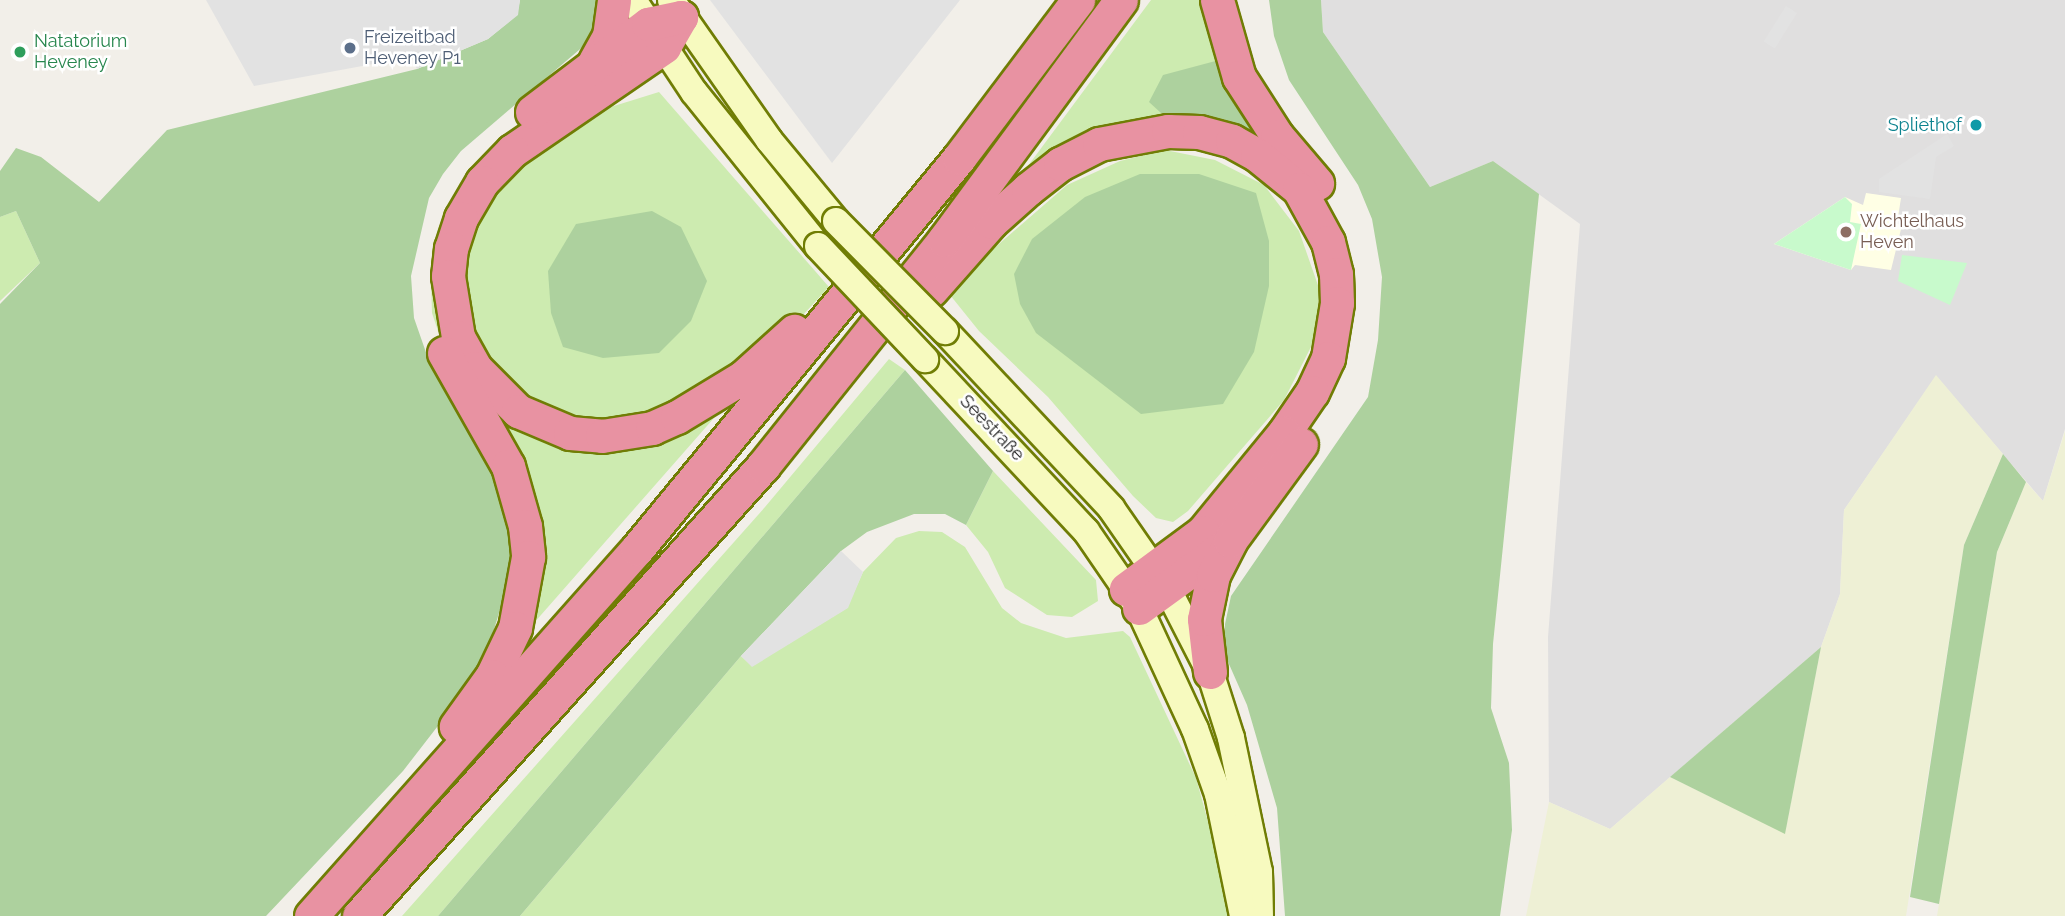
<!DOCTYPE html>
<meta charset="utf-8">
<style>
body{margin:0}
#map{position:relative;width:2065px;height:916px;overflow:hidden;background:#f2efe9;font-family:Raleway,sans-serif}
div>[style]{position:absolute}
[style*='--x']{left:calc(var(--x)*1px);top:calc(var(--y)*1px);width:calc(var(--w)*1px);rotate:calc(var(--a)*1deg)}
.residential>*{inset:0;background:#e0dfdf}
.education>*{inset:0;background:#ffffe5}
.farmland>*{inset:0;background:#eef0d5}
.grass>*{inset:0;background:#cdebb0}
.forest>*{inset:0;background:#add19e}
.park>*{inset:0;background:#c8facc}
.parking>*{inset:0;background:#e2e2e2;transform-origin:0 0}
.roads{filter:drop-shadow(2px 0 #707d05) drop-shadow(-2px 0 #707d05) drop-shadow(0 2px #707d05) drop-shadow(0 -2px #707d05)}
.secondary>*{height:26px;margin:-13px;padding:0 13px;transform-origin:13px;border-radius:13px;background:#f7fabf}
.highway>*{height:33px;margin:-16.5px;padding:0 16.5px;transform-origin:16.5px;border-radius:16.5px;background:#e892a2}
.bridges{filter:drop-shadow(2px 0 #707d05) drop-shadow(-2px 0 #707d05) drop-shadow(0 2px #707d05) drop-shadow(0 -2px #707d05)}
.secondary-bridge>*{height:26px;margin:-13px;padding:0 13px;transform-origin:13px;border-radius:13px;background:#f7fabf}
.dots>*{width:19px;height:19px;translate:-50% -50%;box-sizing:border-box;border:4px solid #fff;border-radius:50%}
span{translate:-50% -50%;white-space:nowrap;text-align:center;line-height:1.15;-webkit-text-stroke:5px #fff;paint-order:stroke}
.service-label{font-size:18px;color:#4e5e75}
.left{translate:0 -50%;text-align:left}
.leisure-label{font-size:18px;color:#27864d}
.culture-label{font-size:18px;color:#0d838f}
.right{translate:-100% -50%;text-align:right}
.education-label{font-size:18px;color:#785e54}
.street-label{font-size:18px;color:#222}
</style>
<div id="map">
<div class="residential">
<div style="clip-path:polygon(1321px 0,2065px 0,2065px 429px,2043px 501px,1936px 376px,1844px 510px,1840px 594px,1821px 647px,1610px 829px,1549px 802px,1548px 637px,1580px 224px,1493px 161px,1430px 187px,1323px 32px)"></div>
</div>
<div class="education">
<div style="clip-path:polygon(1866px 193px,1901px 198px,1897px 224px,1902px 225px,1891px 270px,1855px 265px,1851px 270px,1774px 244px,1845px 197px,1863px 205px)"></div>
</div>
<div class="farmland">
<div style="clip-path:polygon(1936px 375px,2003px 454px,1964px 545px,1906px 916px,1526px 916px,1549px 802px,1610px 829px,1670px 777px,1785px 833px,1821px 647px,1840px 594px,1844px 510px)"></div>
<div style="clip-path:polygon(2065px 431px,2065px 916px,1937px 916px,1997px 552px,2026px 482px,2043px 501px)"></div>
</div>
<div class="grass">
<div style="clip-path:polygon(1151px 0,1211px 0,1223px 59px,1161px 113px,1226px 120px,1247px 131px,1257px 122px,1300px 171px,1166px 124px,1007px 194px)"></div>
<div style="clip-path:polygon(567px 86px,460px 218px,457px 338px,569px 435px,713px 398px,721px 410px,512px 648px,531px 557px,441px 340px,432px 313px,431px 280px,438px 229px,460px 183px,501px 140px)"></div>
<div style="clip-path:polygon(659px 92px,829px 287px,774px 346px,708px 393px,587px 431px,501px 389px,456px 308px,466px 219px,492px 182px,601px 110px)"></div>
<div style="clip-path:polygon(1165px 150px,1215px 160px,1264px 185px,1299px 231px,1320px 291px,1314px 341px,1284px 400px,1188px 511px,1173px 522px,1156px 518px,1133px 496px,1048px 397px,979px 331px,946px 290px,1067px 185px,1120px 161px)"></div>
<div style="clip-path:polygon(16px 211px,40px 263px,0 301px,0 217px)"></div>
<div style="clip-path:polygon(889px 359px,905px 370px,438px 916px,402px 916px,765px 507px)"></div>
<div style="clip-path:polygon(993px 471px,1096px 580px,1098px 601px,1072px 617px,1047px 615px,1005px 588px,988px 552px,966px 525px)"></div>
<div style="clip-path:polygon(919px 531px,942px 532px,965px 547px,1002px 608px,1021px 623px,1066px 638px,1123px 631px,1130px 637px,1196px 778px,1234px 916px,520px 916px,741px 656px,752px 666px,847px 608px,863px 572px,896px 538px)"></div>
</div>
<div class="forest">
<div style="clip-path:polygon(520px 0,608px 0,593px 38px,461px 151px,443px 174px,429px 198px,411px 276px,414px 318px,429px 361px,493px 468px,504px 500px,511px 543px,509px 580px,482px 669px,403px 771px,266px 916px,0 916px,0 304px,40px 263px,16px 211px,0 217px,0 171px,16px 148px,41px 157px,99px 202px,167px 130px,417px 69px,488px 39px,517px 15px)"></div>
<div style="clip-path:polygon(1269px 0,1321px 0,1323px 32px,1430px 187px,1493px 161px,1539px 194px,1493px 644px,1491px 708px,1509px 763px,1512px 830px,1500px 916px,1285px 916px,1277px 808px,1247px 705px,1225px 655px,1225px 624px,1231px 596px,1368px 397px,1378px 340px,1382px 277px,1372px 219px,1358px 185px,1289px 80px,1274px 36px)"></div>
<div style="clip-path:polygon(1223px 59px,1257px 122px,1247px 132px,1226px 120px,1161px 113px,1149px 102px,1163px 75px)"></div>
<div style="clip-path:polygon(1140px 174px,1199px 174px,1256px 193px,1269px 241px,1269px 286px,1254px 352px,1223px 404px,1141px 414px,1036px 333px,1020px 304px,1014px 274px,1032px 239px,1085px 197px)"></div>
<div style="clip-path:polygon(652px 211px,681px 227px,707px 281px,691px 321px,659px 353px,603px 358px,563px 347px,551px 313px,548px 271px,576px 224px)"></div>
<div style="clip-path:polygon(905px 370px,993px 471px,966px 525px,945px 514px,914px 514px,867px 532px,841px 551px,741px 656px,520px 916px,438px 916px)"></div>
<div style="clip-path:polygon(2003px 454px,2026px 482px,1997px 552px,1939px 904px,1910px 897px,1964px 545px)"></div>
<div style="clip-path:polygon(1821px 647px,1785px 834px,1670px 777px)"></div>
</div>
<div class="park">
<div style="clip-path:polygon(1845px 197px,1852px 204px,1850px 222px,1861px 224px,1851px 270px,1774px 244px)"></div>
<div style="clip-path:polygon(1902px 255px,1967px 263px,1950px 305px,1898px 281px)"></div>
</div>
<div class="parking">
<div style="clip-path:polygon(206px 0,520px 0,518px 15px,488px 39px,417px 69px,411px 57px,254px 86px)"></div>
<div style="clip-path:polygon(710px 0,960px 0,832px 163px)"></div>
<div style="left:1786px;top:6px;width:13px;height:42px;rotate:32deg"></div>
<div style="clip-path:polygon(1947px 134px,1954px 146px,1936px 157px,1930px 199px,1879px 192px,1879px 179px)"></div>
<div style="clip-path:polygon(841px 551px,863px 572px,848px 608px,752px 667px,741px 656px)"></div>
</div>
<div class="roads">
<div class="secondary">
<div style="--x:633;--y:0;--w:110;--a:56.5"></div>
<div style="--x:694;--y:92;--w:198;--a:51.2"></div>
<div style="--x:671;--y:0;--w:171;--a:55"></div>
<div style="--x:769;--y:140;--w:105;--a:50.4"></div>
<div style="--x:945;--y:331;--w:243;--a:46.8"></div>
<div style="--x:1111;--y:508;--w:100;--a:55.2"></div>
<div style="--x:1168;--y:590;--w:92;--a:62.9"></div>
<div style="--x:1210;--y:672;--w:69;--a:72.3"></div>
<div style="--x:1231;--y:738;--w:137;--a:78.2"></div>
<div style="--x:1259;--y:872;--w:44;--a:88.7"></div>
<div style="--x:925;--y:359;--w:236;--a:46.9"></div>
<div style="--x:1086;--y:531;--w:93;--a:55.5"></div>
<div style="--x:1139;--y:608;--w:133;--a:65.2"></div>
<div style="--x:1195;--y:729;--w:69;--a:70.5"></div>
<div style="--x:1218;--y:794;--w:125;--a:78.4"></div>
</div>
<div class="highway">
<div style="--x:1217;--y:0;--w:80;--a:74.1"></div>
<div style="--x:1239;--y:77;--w:70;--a:57.2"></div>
<div style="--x:1277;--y:136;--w:62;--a:49.6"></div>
<div style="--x:681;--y:17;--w:34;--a:120"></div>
<div style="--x:664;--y:47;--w:184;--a:145.6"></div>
<div style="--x:512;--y:151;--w:43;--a:134.1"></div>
<div style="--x:482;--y:182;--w:42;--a:120.3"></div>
<div style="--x:461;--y:218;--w:32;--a:108"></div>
<div style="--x:451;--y:248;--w:28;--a:96"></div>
<div style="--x:448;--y:276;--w:62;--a:80.7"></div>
<div style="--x:458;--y:337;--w:35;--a:61"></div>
<div style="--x:475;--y:368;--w:61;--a:45"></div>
<div style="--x:518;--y:411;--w:56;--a:22.9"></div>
<div style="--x:570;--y:433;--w:32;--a:5"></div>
<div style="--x:602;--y:436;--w:51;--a:-9.1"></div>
<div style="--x:652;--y:428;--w:27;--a:-24"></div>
<div style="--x:677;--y:417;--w:77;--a:-31.2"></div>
<div style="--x:743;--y:377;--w:69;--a:-42"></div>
<div style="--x:595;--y:61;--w:29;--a:-61"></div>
<div style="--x:609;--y:36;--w:36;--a:-82"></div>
<div style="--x:532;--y:112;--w:146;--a:-37.2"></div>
<div style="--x:648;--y:24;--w:34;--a:-12"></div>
<div style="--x:931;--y:290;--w:91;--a:-48.6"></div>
<div style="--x:991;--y:222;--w:50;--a:-41.7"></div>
<div style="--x:1028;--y:189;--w:41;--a:-38"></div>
<div style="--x:1060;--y:164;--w:44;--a:-27.1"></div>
<div style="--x:1099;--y:144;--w:70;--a:-10.7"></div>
<div style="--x:1168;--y:131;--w:31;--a:2"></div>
<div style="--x:1199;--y:132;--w:34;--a:15"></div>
<div style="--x:1232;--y:141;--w:29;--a:29"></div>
<div style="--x:1257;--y:155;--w:54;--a:39"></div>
<div style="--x:1299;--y:189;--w:60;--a:61.3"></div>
<div style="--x:1328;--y:242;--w:33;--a:76"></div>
<div style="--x:1336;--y:274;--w:29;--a:88"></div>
<div style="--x:1337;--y:303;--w:56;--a:99.3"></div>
<div style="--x:1328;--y:358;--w:38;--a:115"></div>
<div style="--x:1312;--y:392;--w:50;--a:124.3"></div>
<div style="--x:1284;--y:433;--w:128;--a:129.3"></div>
<div style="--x:1203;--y:532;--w:96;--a:143.5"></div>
<div style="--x:444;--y:353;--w:130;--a:60.5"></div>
<div style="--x:508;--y:466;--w:62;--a:74.2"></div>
<div style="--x:525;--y:526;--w:31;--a:84"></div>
<div style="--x:528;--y:557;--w:72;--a:100.4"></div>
<div style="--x:515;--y:628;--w:53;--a:115.6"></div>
<div style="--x:492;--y:676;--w:62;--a:125.8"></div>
<div style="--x:1139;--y:608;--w:105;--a:-36.1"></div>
<div style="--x:1210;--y:672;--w:53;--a:-96.5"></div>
<div style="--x:1204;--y:619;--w:45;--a:-78.4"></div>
<div style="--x:1213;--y:575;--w:38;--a:-63"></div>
<div style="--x:1230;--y:541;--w:120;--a:-53.8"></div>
<div style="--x:311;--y:916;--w:491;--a:-48.4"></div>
<div style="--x:637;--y:549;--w:507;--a:-50.53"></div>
<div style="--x:959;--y:158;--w:198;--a:-53"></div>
<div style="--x:359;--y:916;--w:605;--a:-48.08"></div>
<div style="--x:763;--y:466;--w:290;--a:-51.3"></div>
<div style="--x:944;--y:240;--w:298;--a:-53.6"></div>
</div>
</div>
<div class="bridges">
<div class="secondary-bridge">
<div style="--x:836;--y:221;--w:155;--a:45.3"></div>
<div style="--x:818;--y:246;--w:156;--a:46.6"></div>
</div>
</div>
<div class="dots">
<div style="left:350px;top:48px;background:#5c6f8a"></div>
<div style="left:20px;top:52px;background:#2e9e5b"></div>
<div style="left:1976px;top:125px;background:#0f9aa8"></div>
<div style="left:1846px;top:232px;background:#8d6e63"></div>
</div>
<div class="service-label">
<span class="left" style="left:364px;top:48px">Freizeitbad<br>Heveney P1</span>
</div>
<div class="leisure-label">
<span class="left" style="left:34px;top:52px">Natatorium<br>Heveney</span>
</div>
<div class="culture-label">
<span class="right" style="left:1962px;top:125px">Spliethof</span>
</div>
<div class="education-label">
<span class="left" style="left:1860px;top:232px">Wichtelhaus<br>Heven</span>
</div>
<div class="street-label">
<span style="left:992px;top:428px;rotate:46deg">Seestraße</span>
</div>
</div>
